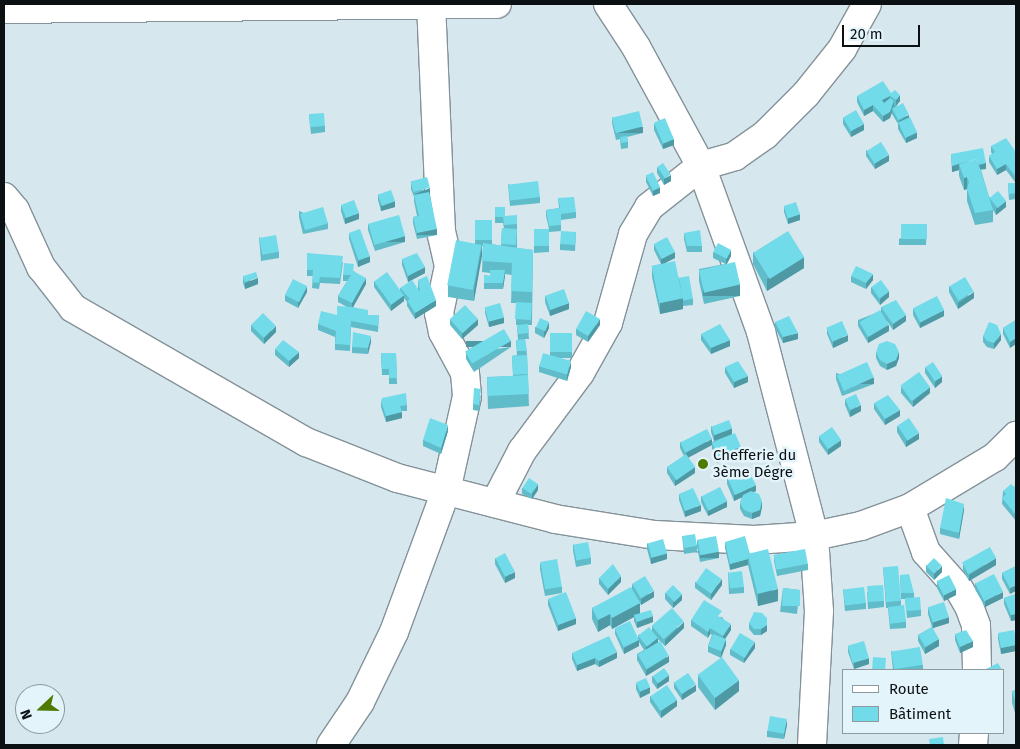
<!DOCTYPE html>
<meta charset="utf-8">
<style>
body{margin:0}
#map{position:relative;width:1020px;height:749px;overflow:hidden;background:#d7e7ee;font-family:"Fira Sans",sans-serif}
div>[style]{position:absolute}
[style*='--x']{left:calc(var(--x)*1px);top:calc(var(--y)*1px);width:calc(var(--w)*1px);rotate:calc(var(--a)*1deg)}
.roads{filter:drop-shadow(1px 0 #849299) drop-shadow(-1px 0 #849299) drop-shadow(0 1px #849299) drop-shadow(0 -1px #849299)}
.minor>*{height:28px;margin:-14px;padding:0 14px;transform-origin:14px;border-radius:14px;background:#fff}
.trunk>*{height:28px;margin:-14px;padding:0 14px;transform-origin:14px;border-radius:14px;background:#fff}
.wall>*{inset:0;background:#61bcc9;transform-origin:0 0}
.shaded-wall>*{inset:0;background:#4f99a4;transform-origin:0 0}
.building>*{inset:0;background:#71dbea;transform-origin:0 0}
.dots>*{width:14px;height:14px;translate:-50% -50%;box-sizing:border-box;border:2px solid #e4f4fb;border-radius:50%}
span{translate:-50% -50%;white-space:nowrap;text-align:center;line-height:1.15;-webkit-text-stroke:5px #e4f4fb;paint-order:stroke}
.poi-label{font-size:15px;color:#0b1113}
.left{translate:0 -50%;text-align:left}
.frame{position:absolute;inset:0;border:5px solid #0b1113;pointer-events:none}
.legend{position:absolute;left:842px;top:669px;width:162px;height:65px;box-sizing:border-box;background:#e4f4fb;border:1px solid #8d999e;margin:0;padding:6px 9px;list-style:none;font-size:15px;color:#0b1113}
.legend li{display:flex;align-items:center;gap:10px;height:25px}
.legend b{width:25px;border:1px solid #8d999e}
.north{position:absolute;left:15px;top:684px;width:50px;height:50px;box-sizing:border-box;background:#e4f4fb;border:1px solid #8d999e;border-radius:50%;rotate:249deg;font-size:14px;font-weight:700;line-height:20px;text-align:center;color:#0b1113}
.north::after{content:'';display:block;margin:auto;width:18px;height:22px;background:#4d7b01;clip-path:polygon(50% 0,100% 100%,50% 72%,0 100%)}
.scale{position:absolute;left:842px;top:25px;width:78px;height:22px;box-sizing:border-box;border:2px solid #0b1113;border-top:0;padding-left:6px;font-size:15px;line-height:18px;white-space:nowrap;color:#0b1113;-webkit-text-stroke:4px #e4f4fb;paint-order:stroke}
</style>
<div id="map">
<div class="roads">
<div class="minor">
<div style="--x:608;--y:4;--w:51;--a:56.9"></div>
<div style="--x:636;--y:47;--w:136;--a:61.4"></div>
<div style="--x:701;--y:166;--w:177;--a:70.1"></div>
<div style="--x:761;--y:332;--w:211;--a:75.4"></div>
<div style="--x:814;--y:536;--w:75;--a:86.2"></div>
<div style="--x:819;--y:611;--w:134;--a:93"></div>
<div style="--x:4;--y:197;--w:17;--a:50"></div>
<div style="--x:15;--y:210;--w:63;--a:65.5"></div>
<div style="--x:41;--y:267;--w:52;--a:52"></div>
<div style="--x:73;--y:308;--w:269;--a:29.9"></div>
<div style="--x:306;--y:442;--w:98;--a:21.6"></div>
<div style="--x:397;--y:478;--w:163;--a:14.5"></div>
<div style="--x:555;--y:519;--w:101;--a:9.1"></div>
<div style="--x:655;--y:535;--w:99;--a:2.9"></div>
<div style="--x:754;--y:540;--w:60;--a:-3.8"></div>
<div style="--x:814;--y:536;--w:48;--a:-12"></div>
<div style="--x:861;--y:526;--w:52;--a:-20.2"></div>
<div style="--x:910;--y:508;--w:99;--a:-31"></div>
<div style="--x:995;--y:457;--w:30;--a:-45"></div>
<div style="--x:495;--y:503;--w:59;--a:-62.6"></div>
<div style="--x:522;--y:451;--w:97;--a:-53.4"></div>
<div style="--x:580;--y:373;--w:57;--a:-60.8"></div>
<div style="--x:608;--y:323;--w:92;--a:-74.3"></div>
<div style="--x:633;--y:234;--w:31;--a:-59"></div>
<div style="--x:649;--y:207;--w:66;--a:-38.3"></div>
<div style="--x:701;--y:166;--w:35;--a:-16"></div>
<div style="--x:735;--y:156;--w:37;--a:-35"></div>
<div style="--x:765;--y:135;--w:58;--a:-45"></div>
<div style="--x:806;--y:94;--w:58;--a:-51.3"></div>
<div style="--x:842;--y:49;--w:51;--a:-60.9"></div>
<div style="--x:910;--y:508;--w:47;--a:70"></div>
<div style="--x:926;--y:552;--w:50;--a:48.3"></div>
<div style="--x:959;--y:589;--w:20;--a:60"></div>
<div style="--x:969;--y:606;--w:20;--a:70"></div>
<div style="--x:976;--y:625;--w:45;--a:88.7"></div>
<div style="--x:331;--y:745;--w:52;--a:-56"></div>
<div style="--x:360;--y:702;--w:78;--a:-64.1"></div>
<div style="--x:394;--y:632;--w:150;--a:-69.8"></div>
<div style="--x:446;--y:491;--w:97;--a:-77.5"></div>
<div style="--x:467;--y:396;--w:23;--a:-95"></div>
<div style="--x:465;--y:373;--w:47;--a:-118.2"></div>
<div style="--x:443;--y:332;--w:19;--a:-102"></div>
<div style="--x:439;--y:313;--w:48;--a:-78"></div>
<div style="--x:449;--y:266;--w:35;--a:-103"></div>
<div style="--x:441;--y:232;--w:227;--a:-92.5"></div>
<div style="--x:973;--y:745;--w:12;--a:-85"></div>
</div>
<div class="trunk">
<div style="--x:4;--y:9;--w:493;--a:-0.6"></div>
</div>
</div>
<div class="wall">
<div style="clip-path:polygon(891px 93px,900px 101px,896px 106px,909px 118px,917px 138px,906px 143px,898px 129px,898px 124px,892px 114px,892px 112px,890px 118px,883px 122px,873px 111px,864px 116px,857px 102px,857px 96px)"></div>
<div style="clip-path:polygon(309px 115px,325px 126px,325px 132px,311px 134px)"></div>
<div style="clip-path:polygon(612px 117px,643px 133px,627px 137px,628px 142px,628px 148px,621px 149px,620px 139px,616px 140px,612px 123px)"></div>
<div style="clip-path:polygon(843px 118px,864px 130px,851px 137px,843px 124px)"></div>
<div style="clip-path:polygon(654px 123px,674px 145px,663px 149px,654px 130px)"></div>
<div style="clip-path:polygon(991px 146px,1016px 152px,1015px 182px,1006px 170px,997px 175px,989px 162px,989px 156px,992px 154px,991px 152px)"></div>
<div style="clip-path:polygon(866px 150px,889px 161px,875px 169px,866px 156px)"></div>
<div style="clip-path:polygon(951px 154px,986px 169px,981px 170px,989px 197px,1006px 207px,996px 215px,993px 210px,993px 222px,975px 225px,967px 201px,967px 189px,964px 190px,959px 176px,959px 170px,952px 172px)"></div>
<div style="clip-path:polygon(657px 167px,671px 181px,664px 185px,657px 173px)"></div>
<div style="clip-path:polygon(646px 176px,660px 193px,653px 196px,646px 182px)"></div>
<div style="clip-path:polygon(411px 183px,430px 194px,437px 235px,417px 239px,413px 223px,413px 217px,417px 216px,414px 201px,414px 197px,411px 189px)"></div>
<div style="clip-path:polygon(1008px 183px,1016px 183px,1016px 199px,1009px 200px)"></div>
<div style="clip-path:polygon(508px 184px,540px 197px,540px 203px,510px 206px)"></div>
<div style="clip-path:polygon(378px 194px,395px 207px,381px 211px,378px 200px)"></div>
<div style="clip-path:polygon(558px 198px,576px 212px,576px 218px,561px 220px,561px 231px,549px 232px,549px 229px,549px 252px,534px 253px,534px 230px,549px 229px,546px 216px,546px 210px,559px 208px)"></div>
<div style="clip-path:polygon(341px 205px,359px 219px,345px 224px,341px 211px)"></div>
<div style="clip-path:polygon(784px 206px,800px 220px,788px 224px,784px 212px)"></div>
<div style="clip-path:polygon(495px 207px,505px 216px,517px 224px,517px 248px,533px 250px,532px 325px,528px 325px,529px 339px,525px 339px,527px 355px,529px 406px,488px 409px,487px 377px,513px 376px,512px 356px,517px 355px,516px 340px,518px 340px,517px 326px,525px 325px,516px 325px,516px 303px,511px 303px,512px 275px,505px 274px,503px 289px,484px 289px,484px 275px,490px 276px,490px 273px,482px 272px,483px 246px,482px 246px,474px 301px,448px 297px,448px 285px,475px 243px,475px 220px,492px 220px,492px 244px,501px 246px,502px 228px,504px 228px,503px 223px,495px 223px)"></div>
<div style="clip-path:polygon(299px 211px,328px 223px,328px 229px,303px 234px,299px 217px)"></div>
<div style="clip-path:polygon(368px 224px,405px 242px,375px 251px,368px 230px)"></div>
<div style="clip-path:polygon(927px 224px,926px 245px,899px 245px,899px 239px)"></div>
<div style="clip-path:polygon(576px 232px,575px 251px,560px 250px,560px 244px)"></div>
<div style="clip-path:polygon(349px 233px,370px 262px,358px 267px,349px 239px)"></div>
<div style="clip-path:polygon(684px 233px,702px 246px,702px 252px,687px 252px,684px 239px)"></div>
<div style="clip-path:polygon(259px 237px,279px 252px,279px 258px,261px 261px)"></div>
<div style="clip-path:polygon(654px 244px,675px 258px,665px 263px,679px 278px,693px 299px,693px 305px,683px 306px,683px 309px,660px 314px,652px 277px,652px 266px,661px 264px,654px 250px)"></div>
<div style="clip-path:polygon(713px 252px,731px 256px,727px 264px,740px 296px,704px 304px,699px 281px,699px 269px,725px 264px,713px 258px)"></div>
<div style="clip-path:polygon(753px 252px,804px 268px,767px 291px,753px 264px)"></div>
<div style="clip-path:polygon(307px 253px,343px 262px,340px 284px,320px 283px,319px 289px,312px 288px,313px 276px,307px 276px)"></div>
<div style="clip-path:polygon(402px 259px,425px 273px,408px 282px,402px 265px)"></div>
<div style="clip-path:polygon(354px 271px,366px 284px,353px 307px,368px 315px,379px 315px,378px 332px,351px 327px,350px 351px,335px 350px,335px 337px,318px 330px,318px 324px,337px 315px,347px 307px,338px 302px,338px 296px,347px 281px,343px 281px,343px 275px)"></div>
<div style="clip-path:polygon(851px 276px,873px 280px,866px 289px,851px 282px)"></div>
<div style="clip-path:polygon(243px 277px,258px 284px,245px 289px,243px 283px)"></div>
<div style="clip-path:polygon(418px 280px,436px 306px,415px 319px,407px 306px,407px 302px,404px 298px,404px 301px,391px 311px,374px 287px,374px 281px,400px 291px,400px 288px,418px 290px)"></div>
<div style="clip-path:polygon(949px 286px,974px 298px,958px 309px,949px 292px)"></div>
<div style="clip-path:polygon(871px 287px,889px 297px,880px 305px,871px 293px)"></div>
<div style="clip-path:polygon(307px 292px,298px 308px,285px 301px,285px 295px)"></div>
<div style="clip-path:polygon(545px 296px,569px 309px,550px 316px,545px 302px)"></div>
<div style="clip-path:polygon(485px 307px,504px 323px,489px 327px,485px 313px)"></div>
<div style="clip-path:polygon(881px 307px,906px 321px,893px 330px,887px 321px,889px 331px,868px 343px,858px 326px,858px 320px,881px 311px)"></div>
<div style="clip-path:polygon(913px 309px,944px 316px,920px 328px,913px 315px)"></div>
<div style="clip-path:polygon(450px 319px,478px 325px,462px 339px,450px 325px)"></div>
<div style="clip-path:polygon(1016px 320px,1016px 344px,1010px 348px,1003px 334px,1003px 328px)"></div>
<div style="clip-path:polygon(775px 322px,798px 339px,783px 343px,775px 328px)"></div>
<div style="clip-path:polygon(251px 325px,276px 332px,264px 344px,251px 331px)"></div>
<div style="clip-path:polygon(600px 325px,588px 342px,576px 335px,576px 329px)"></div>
<div style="clip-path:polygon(535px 327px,549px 328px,544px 338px,535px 333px)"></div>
<div style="clip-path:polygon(827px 328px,848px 341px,833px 348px,827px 334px)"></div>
<div style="clip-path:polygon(550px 333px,572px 333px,572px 358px,560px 358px,571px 367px,567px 381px,539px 372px,539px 366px,550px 355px)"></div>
<div style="clip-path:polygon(701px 334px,730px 346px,711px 354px,701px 340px)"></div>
<div style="clip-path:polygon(983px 336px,1001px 340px,994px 349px,987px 347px,983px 342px)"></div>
<div style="clip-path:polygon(371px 342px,368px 354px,352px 353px,352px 347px)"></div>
<div style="clip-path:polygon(511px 347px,474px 372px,466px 359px,466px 353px)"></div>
<div style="clip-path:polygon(275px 349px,299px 358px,289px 367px,275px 355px)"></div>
<div style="clip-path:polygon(876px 352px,899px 358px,896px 366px,887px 370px,880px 366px,876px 358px)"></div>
<div style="clip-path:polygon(381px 353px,396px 353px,397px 384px,389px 384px,389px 375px,382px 375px)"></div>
<div style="clip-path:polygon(725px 367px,748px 382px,734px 388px,725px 373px)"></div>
<div style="clip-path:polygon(925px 367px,942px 382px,935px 388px,925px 373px)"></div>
<div style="clip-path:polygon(836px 373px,874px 384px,842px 396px,836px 379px)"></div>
<div style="clip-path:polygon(901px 387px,930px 393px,913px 407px,901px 393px)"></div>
<div style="clip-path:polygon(481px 395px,479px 411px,473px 410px,473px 404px)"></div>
<div style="clip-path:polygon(845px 399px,861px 411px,850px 417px,845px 405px)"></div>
<div style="clip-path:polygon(381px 401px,407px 405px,407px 411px,401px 411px,402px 418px,386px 422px,381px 407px)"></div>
<div style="clip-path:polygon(874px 403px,900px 416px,885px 425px,874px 409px)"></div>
<div style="clip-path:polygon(711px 426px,732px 434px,741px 453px,717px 463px,712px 448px,712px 445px,688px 457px,695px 473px,675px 486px,667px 473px,667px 467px,684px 456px,680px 448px,680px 442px,712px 442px,730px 435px,714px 441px,711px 432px)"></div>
<div style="clip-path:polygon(897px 426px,919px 439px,906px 447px,897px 432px)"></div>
<div style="clip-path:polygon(448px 431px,441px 454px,423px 446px,423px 440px)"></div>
<div style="clip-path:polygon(819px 436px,841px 446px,828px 455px,819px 442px)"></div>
<div style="clip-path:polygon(727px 478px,756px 491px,753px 492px,762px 507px,760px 516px,752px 519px,744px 516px,740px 509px,740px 503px,742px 497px,734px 501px,727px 484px)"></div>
<div style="clip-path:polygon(1016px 485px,1016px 521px,1002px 504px,1003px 491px,1014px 487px)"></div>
<div style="clip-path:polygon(522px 488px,538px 490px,532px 499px,522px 494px)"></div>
<div style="clip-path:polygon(679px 494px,701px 511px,685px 517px,679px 500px)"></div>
<div style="clip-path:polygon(701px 496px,727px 507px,708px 516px,701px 502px)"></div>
<div style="clip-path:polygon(964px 510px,959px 539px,940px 534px,940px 528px)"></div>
<div style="clip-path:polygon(682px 536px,697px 545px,697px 540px,719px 558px,700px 562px,697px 547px,697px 552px,684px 554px)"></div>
<div style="clip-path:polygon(725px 542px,750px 554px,778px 601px,758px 606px,748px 565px,730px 570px,725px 548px)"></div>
<div style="clip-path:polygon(647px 543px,667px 559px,651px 564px,647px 549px)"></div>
<div style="clip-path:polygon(573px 544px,591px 558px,591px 564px,576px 567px,573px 550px)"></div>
<div style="clip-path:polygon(774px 555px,808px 564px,808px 570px,777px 576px,774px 561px)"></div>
<div style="clip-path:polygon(495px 558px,515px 578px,505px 583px,495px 564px)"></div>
<div style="clip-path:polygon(540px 563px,562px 587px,562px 593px,545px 596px,540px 569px)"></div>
<div style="clip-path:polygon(963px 564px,996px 565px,969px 581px,963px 570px)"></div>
<div style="clip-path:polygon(926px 565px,942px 572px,934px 580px,926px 572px)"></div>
<div style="clip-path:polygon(1016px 566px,1010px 594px,1002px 579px,1002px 573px)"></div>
<div style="clip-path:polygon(883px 567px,901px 601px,901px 605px,906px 622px,906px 628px,890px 629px,888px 608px,886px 608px)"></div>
<div style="clip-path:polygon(728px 572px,744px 587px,744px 593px,729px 594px)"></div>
<div style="clip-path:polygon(900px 575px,914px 593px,914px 597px,921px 610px,921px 616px,907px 618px,905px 599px,901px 599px)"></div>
<div style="clip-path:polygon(599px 578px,621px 582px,608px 595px,599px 584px)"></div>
<div style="clip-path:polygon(695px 582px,722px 585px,711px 600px,695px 588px)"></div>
<div style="clip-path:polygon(937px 582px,956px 595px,944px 601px,937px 588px)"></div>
<div style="clip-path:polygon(975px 583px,1003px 598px,985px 607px,975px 589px)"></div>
<div style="clip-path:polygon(632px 584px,654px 597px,641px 605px,637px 598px,640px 614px,653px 622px,637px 628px,634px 621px,634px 617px,612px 629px,610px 625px,598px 632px,592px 619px,592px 608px,632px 589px)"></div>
<div style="left:783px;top:588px;width:17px;height:24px;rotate:7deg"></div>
<div style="clip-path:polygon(843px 589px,866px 603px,866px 609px,845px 611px)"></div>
<div style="clip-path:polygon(867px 592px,884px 601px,884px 607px,868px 609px)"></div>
<div style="clip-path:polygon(665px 593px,682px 600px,673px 608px,665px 599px)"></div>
<div style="clip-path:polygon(1016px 594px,1016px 620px,1011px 621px,1004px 604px,1004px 598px)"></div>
<div style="clip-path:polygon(548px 599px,576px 624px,558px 631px,548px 605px)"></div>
<div style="clip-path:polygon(928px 608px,949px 623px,933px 628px,939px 646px,925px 654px,918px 641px,918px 635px,932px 627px,928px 614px)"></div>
<div style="clip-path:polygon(722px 617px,731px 630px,725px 639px,726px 645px,721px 658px,708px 652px,708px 646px,712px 635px,710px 634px,708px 638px,691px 626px,691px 620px)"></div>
<div style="clip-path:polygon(767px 618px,767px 631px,761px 635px,754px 635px,749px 629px,749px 623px)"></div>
<div style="clip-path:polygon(652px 626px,684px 628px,665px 646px,657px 638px,658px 642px,669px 662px,646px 676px,637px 660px,637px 654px,644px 650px,639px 642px,639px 646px,624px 654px,615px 634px,615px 628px,638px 639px,638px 635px,652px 630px)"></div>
<div style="clip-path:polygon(998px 633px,1016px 639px,1016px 651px,1001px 654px,998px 639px)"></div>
<div style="clip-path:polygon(955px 634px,973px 647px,960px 653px,955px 640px)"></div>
<div style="clip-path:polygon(848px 646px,869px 664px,854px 669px,848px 652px)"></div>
<div style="clip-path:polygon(755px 648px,744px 663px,730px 655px,730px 649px)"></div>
<div style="clip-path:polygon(891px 651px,923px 665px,923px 670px,893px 670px)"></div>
<div style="clip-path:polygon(572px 653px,617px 658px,599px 667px,595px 664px,577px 671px,572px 659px)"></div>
<div style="clip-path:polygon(698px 675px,739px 691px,715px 710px,698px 687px)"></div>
<div style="clip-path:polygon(652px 676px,669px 681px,657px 689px,652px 682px)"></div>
<div style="clip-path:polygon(674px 682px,696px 691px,682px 700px,674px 688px)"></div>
<div style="clip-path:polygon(636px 683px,650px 693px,640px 698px,636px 689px)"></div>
<div style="clip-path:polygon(1016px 690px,1016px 716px,1012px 703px,1012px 691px)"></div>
<div style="clip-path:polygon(650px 696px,677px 706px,661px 718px,650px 702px)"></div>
<div style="clip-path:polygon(787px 725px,784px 739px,767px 737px,767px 731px)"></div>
</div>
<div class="shaded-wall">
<div style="clip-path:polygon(900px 95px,900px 101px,896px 106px,896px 100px)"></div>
<div style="clip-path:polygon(890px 96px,890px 102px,882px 106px,882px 100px)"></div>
<div style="clip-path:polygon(894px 101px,894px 107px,892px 108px,892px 112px,890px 118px,883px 122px,883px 116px)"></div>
<div style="clip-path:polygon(873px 105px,873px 111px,864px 116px,864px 110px)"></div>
<div style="clip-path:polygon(909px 115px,909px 121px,899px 127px,899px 121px)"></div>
<div style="clip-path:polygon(864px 124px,864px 130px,851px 137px,851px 131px)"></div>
<div style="left:643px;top:127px;width:6px;height:28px;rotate:90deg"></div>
<div style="clip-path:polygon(917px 132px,917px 138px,906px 143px,906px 137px)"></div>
<div style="clip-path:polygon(674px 139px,674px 145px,663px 149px,663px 143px)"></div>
<div style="clip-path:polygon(889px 155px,889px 161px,875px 169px,875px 163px)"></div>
<div style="left:986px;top:163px;width:6px;height:24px;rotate:90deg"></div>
<div style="clip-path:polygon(959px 164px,959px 170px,952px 172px,952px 166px)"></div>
<div style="clip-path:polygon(1006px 164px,1006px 170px,997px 175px,997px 169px)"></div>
<div style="clip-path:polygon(1016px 174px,1016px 180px,1015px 182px,1015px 176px)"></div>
<div style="clip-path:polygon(671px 175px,671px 181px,664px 185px,664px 179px)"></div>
<div style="clip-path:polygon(967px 177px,967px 189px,964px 190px,964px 178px)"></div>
<div style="clip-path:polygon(660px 187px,660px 193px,653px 196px,653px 190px)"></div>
<div style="clip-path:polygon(430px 188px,430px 194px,415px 200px,415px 194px)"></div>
<div style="clip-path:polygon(395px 201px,395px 207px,381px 211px,381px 205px)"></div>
<div style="clip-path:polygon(1006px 201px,1006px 207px,996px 215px,996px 209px)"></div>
<div style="clip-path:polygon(359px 213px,359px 219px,345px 224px,345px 218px)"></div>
<div style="clip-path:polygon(800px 214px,800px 220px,788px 224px,788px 218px)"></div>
<div style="left:437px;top:229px;width:6px;height:20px;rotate:90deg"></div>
<div style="left:405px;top:236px;width:6px;height:31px;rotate:90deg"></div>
<div style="clip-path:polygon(482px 245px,482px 256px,474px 301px,474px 290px)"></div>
<div style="clip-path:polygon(731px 250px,731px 256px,726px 265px,726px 259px)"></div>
<div style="clip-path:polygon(675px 252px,675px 258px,661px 265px,661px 259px)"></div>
<div style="clip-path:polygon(370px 256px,370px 262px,358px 267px,358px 261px)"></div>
<div style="clip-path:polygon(804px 257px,804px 268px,767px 291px,767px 279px)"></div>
<div style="clip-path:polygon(425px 267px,425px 273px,408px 282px,408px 276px)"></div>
<div style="clip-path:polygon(505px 270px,505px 276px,503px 289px,503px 283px)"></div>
<div style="clip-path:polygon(873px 274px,873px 280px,866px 289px,866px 283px)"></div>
<div style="clip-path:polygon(258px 278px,258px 284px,245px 289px,245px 283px)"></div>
<div style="clip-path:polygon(366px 278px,366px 284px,352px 309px,352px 303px)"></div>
<div style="left:740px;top:284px;width:12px;height:37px;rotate:90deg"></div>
<div style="clip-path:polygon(307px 286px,307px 292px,298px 308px,298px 302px)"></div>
<div style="clip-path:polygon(889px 291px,889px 297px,880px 305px,880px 299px)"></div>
<div style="clip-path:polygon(974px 292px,974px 298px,958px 309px,958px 303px)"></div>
<div style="clip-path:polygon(404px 295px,404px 301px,391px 311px,391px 305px)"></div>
<div style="clip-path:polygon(683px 298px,683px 309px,660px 314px,660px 303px)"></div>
<div style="clip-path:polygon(436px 300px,436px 306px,415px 319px,415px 313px)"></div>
<div style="clip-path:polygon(569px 303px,569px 309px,550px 316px,550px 310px)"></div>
<div style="clip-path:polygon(944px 310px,944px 316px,920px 328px,920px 322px)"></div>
<div style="clip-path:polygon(906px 315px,906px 321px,893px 330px,893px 324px)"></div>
<div style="clip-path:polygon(504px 317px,504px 323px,489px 327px,489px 321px)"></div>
<div style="clip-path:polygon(478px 319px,478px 325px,462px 339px,462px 333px)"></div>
<div style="clip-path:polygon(600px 319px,600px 325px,588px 342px,588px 336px)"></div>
<div style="clip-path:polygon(549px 322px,549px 328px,544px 338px,544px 332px)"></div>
<div style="clip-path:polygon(889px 325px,889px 331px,868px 343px,868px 337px)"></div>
<div style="clip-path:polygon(276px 326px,276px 332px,264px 344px,264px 338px)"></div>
<div style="clip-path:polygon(798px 333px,798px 339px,783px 343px,783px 337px)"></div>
<div style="clip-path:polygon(1001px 334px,1001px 340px,994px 349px,994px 343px)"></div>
<div style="clip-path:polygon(848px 335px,848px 341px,833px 348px,833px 342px)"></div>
<div style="clip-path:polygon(371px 336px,371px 342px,368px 354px,368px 348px)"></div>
<div style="clip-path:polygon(1016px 338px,1016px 344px,1010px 348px,1010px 342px)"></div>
<div style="clip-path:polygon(730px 340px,730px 346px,711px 354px,711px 348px)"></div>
<div style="left:511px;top:341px;width:6px;height:45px;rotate:90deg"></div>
<div style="clip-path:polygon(299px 352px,299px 358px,289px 367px,289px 361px)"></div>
<div style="clip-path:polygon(899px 352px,899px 358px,896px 366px,887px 370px,887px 364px)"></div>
<div style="clip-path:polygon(571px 361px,571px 367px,567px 381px,567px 375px)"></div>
<div style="clip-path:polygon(748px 376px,748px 382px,734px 388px,734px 382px)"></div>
<div style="clip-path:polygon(942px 376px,942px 382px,935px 388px,935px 382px)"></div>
<div style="left:874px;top:378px;width:6px;height:34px;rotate:90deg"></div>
<div style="clip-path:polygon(930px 387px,930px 393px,913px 407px,913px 401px)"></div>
<div style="clip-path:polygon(861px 405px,861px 411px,850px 417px,850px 411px)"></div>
<div style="clip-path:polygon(900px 410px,900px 416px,885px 425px,885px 419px)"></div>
<div style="clip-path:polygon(402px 412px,402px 418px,386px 422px,386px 416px)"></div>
<div style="clip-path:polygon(448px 425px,448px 431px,441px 454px,441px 448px)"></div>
<div style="clip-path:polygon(732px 428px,732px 434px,714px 441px,714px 435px)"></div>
<div style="clip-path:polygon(919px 433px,919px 439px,906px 447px,906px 441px)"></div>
<div style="clip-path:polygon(712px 439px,712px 445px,686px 459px,686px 453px)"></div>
<div style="clip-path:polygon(841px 440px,841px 446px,828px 455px,828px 449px)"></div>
<div style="clip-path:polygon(741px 447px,741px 453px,717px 463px,717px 457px)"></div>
<div style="clip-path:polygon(695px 467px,695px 473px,675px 486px,675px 480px)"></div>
<div style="clip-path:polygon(538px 484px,538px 490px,532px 499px,532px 493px)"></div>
<div style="clip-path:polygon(756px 485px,756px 491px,734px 501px,734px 495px)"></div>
<div style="clip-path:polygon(727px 501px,727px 507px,708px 516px,708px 510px)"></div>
<div style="clip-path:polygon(762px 501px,762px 507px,760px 516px,752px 519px,752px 513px)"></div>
<div style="clip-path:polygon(964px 504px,964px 510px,959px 539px,959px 533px)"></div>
<div style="clip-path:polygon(701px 505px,701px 511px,685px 517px,685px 511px)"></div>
<div style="left:719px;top:552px;width:6px;height:19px;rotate:90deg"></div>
<div style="clip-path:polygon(667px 553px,667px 559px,651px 564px,651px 558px)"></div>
<div style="clip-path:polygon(996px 558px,996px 565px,969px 581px,969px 575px)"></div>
<div style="clip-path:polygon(748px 559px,748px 565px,730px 570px,730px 564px)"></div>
<div style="clip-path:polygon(942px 566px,942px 572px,934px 580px,934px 574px)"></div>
<div style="clip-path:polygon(515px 572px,515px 578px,505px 583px,505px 577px)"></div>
<div style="clip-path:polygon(621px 576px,621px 582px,608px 595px,608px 589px)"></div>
<div style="clip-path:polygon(722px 579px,722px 585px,711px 600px,711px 594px)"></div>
<div style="clip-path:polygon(1016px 585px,1016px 591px,1010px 594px,1010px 588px)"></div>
<div style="clip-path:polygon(778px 589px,778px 601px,758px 606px,758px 594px)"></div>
<div style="clip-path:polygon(956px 589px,956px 595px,944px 601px,944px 595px)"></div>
<div style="clip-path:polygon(654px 591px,654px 597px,641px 605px,641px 599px)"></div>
<div style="clip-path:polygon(1003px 592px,1003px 598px,985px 607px,985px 601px)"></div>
<div style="clip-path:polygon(682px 594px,682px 600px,673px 608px,673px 602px)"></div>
<div style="clip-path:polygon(640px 603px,640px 614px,634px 615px,634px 617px,612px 629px,612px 618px)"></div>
<div style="clip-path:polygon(610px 614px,610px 625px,598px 632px,598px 620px)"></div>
<div style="clip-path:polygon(1016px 614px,1016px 620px,1011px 621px,1011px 615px)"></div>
<div style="clip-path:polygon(653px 616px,653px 622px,637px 628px,637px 622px)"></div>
<div style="clip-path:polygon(949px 617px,949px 623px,933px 628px,933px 622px)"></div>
<div style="clip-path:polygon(576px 618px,576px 624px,558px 631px,558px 625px)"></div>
<div style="clip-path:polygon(684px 622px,684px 628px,665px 646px,665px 640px)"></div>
<div style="clip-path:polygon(731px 624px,731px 630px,723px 642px,723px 636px)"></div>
<div style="clip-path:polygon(767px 625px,767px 631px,761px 635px,761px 629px)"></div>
<div style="clip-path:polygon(710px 628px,710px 634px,708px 638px,708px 632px)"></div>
<div style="clip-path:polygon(658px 638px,658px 644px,646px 652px,646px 646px)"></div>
<div style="clip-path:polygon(726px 639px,726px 645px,721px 658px,721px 652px)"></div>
<div style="clip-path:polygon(939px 639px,939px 646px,925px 654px,925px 648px)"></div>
<div style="clip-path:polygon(639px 640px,639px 646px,624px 654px,624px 648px)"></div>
<div style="clip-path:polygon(973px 641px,973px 647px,960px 653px,960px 647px)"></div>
<div style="clip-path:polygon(755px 642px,755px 648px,744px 663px,744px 657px)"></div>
<div style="clip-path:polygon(1016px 645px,1016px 651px,1001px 654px,1001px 648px)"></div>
<div style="clip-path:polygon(617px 652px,617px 658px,599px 667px,599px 661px)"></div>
<div style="clip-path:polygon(669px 656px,669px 662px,646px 676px,646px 670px)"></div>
<div style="clip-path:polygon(595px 658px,595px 664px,577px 671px,577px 665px)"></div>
<div style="clip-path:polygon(869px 658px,869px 664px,854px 669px,854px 663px)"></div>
<div style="clip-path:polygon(669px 675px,669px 681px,657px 689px,657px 683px)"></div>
<div style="clip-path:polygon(739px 680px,739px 691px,715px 710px,715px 698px)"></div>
<div style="clip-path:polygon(696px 685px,696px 691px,682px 700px,682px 694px)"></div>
<div style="clip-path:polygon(650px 687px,650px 693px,640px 698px,640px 692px)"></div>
<div style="clip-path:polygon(677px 700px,677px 706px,661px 718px,661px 711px)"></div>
<div style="clip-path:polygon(787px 719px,787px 725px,784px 739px,784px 733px)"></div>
</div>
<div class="building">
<div style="clip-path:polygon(883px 81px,891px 93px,895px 90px,900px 95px,896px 100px,890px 96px,882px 100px,884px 103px,890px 98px,894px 101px,890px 112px,883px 116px,873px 105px,864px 110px,857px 96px)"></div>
<div style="left:903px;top:103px;width:13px;height:12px;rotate:63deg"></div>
<div style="left:856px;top:110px;width:16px;height:15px;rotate:60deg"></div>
<div style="left:639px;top:111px;width:16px;height:28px;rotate:76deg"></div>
<div style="left:324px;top:113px;width:13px;height:15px;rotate:86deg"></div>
<div style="left:910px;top:117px;width:17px;height:13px;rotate:65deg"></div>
<div style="left:665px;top:118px;width:23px;height:12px;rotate:67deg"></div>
<div style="left:627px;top:136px;width:6px;height:7px;rotate:81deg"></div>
<div style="clip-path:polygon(1006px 138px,1016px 152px,1016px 174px,1015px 176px,1006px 164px,997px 169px,989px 156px,995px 152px,991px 146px)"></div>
<div style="left:881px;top:142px;width:15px;height:17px;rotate:58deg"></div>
<div style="clip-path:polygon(983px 148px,986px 163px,979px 165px,977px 159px,961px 163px,952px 166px,951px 154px)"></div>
<div style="clip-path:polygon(977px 159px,993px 210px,975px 213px,967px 189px,969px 182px,967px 177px,964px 178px,959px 164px)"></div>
<div style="left:663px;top:163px;width:14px;height:7px;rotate:56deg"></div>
<div style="left:653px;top:172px;width:17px;height:8px;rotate:65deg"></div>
<div style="left:427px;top:177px;width:11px;height:17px;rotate:75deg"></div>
<div style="left:538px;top:181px;width:16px;height:30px;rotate:83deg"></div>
<div style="clip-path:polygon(1008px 183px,1016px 183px,1016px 193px,1009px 194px)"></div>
<div style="left:391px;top:190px;width:12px;height:14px;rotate:70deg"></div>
<div style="left:998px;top:191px;width:13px;height:11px;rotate:51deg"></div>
<div style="clip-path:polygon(429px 192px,437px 229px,417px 233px,413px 217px,419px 216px,414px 195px)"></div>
<div style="clip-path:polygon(574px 197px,576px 212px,561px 214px,561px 225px,549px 226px,546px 210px,560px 208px,558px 198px)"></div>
<div style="left:354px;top:200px;width:14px;height:14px;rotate:69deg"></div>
<div style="left:796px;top:202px;width:13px;height:13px;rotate:72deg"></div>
<div style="left:323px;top:207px;width:17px;height:24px;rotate:73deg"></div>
<div style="clip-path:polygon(495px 207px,505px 207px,505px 216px,517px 215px,517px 224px,504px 225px,503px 217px,495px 217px)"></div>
<div style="left:399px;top:215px;width:22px;height:32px;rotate:74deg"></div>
<div style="left:475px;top:220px;width:17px;height:20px"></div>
<div style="left:901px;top:224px;width:26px;height:15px"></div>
<div style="left:502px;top:228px;width:15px;height:16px;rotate:4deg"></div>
<div style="left:360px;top:229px;width:29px;height:12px;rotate:70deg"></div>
<div style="left:549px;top:229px;width:17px;height:15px;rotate:90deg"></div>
<div style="clip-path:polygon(700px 230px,702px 246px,687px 246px,684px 233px)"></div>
<div style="left:561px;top:231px;width:15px;height:13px;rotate:4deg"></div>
<div style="left:788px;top:231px;width:31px;height:41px;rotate:58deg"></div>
<div style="left:276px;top:235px;width:17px;height:17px;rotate:80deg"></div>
<div style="left:667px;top:237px;width:17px;height:15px;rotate:62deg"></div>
<div style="left:456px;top:240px;width:26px;height:46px;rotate:11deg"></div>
<div style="clip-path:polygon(483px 243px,533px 250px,532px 292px,511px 291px,512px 263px,482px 261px)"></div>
<div style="left:718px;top:243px;width:15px;height:10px;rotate:28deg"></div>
<div style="clip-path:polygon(307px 253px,343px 256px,340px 278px,320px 277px,319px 283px,312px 282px,313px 270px,307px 270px)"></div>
<div style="clip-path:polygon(417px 253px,425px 267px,408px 276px,402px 259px)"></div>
<div style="left:675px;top:261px;width:38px;height:24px;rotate:78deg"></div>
<div style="left:735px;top:262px;width:23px;height:37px;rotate:77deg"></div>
<div style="clip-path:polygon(344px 263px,354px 264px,353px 271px,366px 278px,352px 303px,338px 296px,351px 275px,343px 275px)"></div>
<div style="clip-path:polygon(856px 266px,873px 274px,866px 283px,851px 276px)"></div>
<div style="clip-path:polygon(490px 270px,505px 270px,503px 283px,484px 283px,484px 275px,490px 276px)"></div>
<div style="left:256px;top:272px;width:6px;height:14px;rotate:72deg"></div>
<div style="left:387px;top:272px;width:29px;height:16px;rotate:54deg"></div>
<div style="clip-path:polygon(427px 276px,436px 300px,415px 313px,407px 300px,410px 299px,400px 288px,412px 280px,420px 292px,418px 280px)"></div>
<div style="left:689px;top:276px;width:23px;height:10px;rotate:80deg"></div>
<div style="left:965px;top:277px;width:17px;height:18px;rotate:59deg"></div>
<div style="left:293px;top:279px;width:16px;height:18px;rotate:27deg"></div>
<div style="left:881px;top:280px;width:14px;height:12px;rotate:54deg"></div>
<div style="left:564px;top:289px;width:15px;height:20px;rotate:70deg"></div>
<div style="left:937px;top:296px;width:16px;height:27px;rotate:63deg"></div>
<div style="clip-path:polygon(896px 300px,906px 315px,893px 324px,881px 307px)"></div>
<div style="left:516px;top:302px;width:16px;height:17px;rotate:4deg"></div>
<div style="left:500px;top:303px;width:15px;height:16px;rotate:74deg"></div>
<div style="left:465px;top:305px;width:19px;height:21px;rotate:47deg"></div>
<div style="clip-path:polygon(337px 306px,352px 307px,368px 310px,368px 315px,379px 315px,378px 326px,351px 321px,350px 345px,335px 344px,336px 331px,318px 324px,321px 311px,337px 315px)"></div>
<div style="left:880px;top:310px;width:17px;height:24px;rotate:59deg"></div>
<div style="clip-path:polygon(586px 311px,600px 319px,588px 336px,576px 329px)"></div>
<div style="left:263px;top:313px;width:18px;height:17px;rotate:45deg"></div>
<div style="clip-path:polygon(789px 316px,798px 333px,783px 337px,775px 322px)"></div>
<div style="left:540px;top:318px;width:10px;height:10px;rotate:24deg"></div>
<div style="clip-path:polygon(1016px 320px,1016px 338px,1010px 342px,1003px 328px)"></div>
<div style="left:842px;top:321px;width:15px;height:17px;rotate:67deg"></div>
<div style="clip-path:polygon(989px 322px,997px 325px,1001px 334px,994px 343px,987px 341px,983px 336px)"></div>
<div style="left:528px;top:324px;width:9px;height:11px;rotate:84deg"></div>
<div style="clip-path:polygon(720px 324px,730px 340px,711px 348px,701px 334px)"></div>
<div style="left:504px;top:329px;width:14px;height:45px;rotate:60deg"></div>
<div style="clip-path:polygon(353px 332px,371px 336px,368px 348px,352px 347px)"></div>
<div style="left:550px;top:333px;width:22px;height:19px"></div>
<div style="clip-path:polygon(525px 339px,527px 351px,517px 351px,516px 340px)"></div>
<div style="clip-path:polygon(283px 340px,299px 352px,289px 361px,275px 349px)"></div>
<div style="clip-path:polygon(887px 341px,895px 344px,899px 352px,896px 360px,887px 364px,880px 360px,876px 352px,879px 344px)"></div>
<div style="clip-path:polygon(381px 353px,396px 353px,397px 378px,389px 378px,389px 369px,382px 369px)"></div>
<div style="left:543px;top:353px;width:29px;height:14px;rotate:16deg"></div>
<div style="left:527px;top:355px;width:19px;height:15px;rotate:87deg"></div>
<div style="clip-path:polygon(738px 361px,748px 376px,734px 382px,725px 367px)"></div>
<div style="left:867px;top:362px;width:17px;height:33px;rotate:66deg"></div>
<div style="left:933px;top:362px;width:17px;height:9px;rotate:57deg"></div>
<div style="left:919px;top:372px;width:19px;height:23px;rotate:54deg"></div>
<div style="left:528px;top:375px;width:19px;height:41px;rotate:87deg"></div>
<div style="clip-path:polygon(474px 388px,481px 389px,479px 405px,473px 404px)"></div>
<div style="clip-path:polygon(406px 393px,407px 405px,400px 406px,402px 412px,386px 416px,381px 401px,382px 398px)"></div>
<div style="left:856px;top:394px;width:12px;height:12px;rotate:66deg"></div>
<div style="clip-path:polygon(888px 395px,900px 410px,885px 419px,874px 403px)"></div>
<div style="clip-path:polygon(430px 418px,448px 425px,441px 448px,423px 440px)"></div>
<div style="left:909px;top:418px;width:18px;height:14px;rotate:56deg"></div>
<div style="left:729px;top:420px;width:9px;height:19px;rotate:69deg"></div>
<div style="left:832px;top:427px;width:16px;height:16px;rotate:55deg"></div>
<div style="left:707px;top:429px;width:11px;height:30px;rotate:63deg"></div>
<div style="left:735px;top:433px;width:15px;height:25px;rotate:67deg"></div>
<div style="left:686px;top:454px;width:16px;height:23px;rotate:55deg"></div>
<div style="left:748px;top:468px;width:19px;height:23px;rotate:65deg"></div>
<div style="left:529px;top:478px;width:11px;height:12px;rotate:34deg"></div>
<div style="clip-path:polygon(1011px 484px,1014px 487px,1016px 485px,1016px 515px,1002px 498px,1006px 494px,1003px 491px)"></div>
<div style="left:720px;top:487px;width:16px;height:21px;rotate:63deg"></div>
<div style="clip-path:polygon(693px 488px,701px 505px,685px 511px,679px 494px)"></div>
<div style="clip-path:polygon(751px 491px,759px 494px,762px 501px,760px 510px,752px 513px,744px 510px,740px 503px,743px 495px)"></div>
<div style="clip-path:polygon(946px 498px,964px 504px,959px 533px,940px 528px)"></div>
<div style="left:695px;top:534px;width:12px;height:13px;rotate:81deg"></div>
<div style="left:716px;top:536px;width:16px;height:19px;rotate:79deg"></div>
<div style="clip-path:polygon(745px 536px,750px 554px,748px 554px,748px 559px,730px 564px,725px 542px)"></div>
<div style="left:663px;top:539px;width:15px;height:16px;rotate:74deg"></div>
<div style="left:588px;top:542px;width:16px;height:15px;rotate:79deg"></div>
<div style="left:990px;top:547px;width:13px;height:32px;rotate:61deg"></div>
<div style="left:768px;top:549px;width:41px;height:21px;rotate:76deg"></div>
<div style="left:805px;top:549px;width:15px;height:32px;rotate:79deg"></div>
<div style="left:505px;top:553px;width:21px;height:11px;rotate:62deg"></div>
<div style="left:934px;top:558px;width:11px;height:11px;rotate:45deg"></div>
<div style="left:557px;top:559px;width:28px;height:17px;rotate:80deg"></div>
<div style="clip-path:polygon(613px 564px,621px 576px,608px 589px,599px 578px)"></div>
<div style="left:898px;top:566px;width:35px;height:15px;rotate:85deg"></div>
<div style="clip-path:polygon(1016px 566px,1016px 585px,1010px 588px,1002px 573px)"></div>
<div style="left:706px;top:568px;width:19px;height:18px;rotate:35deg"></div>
<div style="left:742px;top:571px;width:16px;height:14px;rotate:83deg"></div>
<div style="clip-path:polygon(909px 574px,914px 593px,901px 593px,900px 575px)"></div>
<div style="left:994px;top:574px;width:20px;height:21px;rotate:63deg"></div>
<div style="left:949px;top:575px;width:16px;height:14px;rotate:63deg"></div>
<div style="left:645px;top:576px;width:17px;height:15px;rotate:59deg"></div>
<div style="left:673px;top:585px;width:13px;height:11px;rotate:45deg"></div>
<div style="left:883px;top:585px;width:16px;height:16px;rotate:86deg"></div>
<div style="clip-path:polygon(631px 587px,640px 603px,612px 618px,610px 614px,598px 620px,592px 608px)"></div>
<div style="left:864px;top:587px;width:16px;height:21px;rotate:83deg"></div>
<div style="clip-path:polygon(783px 588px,800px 590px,800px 606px,782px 606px)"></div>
<div style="left:566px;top:592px;width:28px;height:19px;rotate:69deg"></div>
<div style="clip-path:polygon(1016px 594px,1016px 614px,1011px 615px,1004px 598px)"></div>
<div style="left:920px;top:597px;width:13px;height:15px;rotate:86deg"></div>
<div style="clip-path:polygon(704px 600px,722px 611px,718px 616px,731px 624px,723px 636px,710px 628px,708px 632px,691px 620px)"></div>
<div style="left:944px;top:602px;width:16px;height:17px;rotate:72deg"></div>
<div style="left:904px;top:605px;width:17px;height:16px;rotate:83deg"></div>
<div style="left:672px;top:608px;width:18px;height:27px;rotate:49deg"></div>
<div style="clip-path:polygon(651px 610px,653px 616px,637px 622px,634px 615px)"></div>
<div style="clip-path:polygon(754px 612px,762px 613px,767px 618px,767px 625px,761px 629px,754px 629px,749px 623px)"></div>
<div style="left:630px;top:621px;width:21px;height:17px;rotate:65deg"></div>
<div style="left:649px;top:627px;width:14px;height:14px;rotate:51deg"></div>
<div style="left:932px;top:627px;width:14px;height:16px;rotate:60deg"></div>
<div style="clip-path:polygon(966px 630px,973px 641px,960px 647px,955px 634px)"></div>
<div style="clip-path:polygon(1014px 630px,1016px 639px,1016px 645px,1001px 648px,998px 633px)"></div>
<div style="left:740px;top:633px;width:17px;height:19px;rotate:31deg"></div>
<div style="left:713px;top:634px;width:14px;height:13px;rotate:21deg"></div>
<div style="clip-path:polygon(609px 636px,617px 652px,599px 661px,595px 658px,577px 665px,572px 653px)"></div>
<div style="left:660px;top:641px;width:17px;height:26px;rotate:59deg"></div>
<div style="left:864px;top:641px;width:18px;height:17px;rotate:74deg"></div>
<div style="left:920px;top:647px;width:18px;height:29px;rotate:81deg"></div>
<div style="left:722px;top:657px;width:29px;height:30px;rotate:54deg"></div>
<div style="left:873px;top:657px;width:13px;height:13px;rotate:4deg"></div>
<div style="clip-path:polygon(998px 663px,1002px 670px,987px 670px,986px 669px)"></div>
<div style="left:664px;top:668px;width:9px;height:14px;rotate:54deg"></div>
<div style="left:688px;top:673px;width:14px;height:17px;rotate:56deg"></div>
<div style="left:646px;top:678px;width:10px;height:11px;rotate:66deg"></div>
<div style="left:667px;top:685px;width:18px;height:20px;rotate:56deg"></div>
<div style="clip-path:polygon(1016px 690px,1016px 704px,1012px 691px)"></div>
<div style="left:770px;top:716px;width:17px;height:15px;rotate:10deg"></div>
<div style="clip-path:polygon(943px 737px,944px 745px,930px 745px,929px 739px)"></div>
</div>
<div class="dots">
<div style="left:703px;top:464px;background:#4d7b01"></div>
</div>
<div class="poi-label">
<span class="left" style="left:713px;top:464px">Chefferie du<br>3ème Dégre</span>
</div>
<div class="frame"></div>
<ul class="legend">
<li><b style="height:6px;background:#fff"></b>Route</li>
<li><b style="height:14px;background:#71dbea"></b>Bâtiment</li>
</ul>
<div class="north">N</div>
<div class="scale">20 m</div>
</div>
